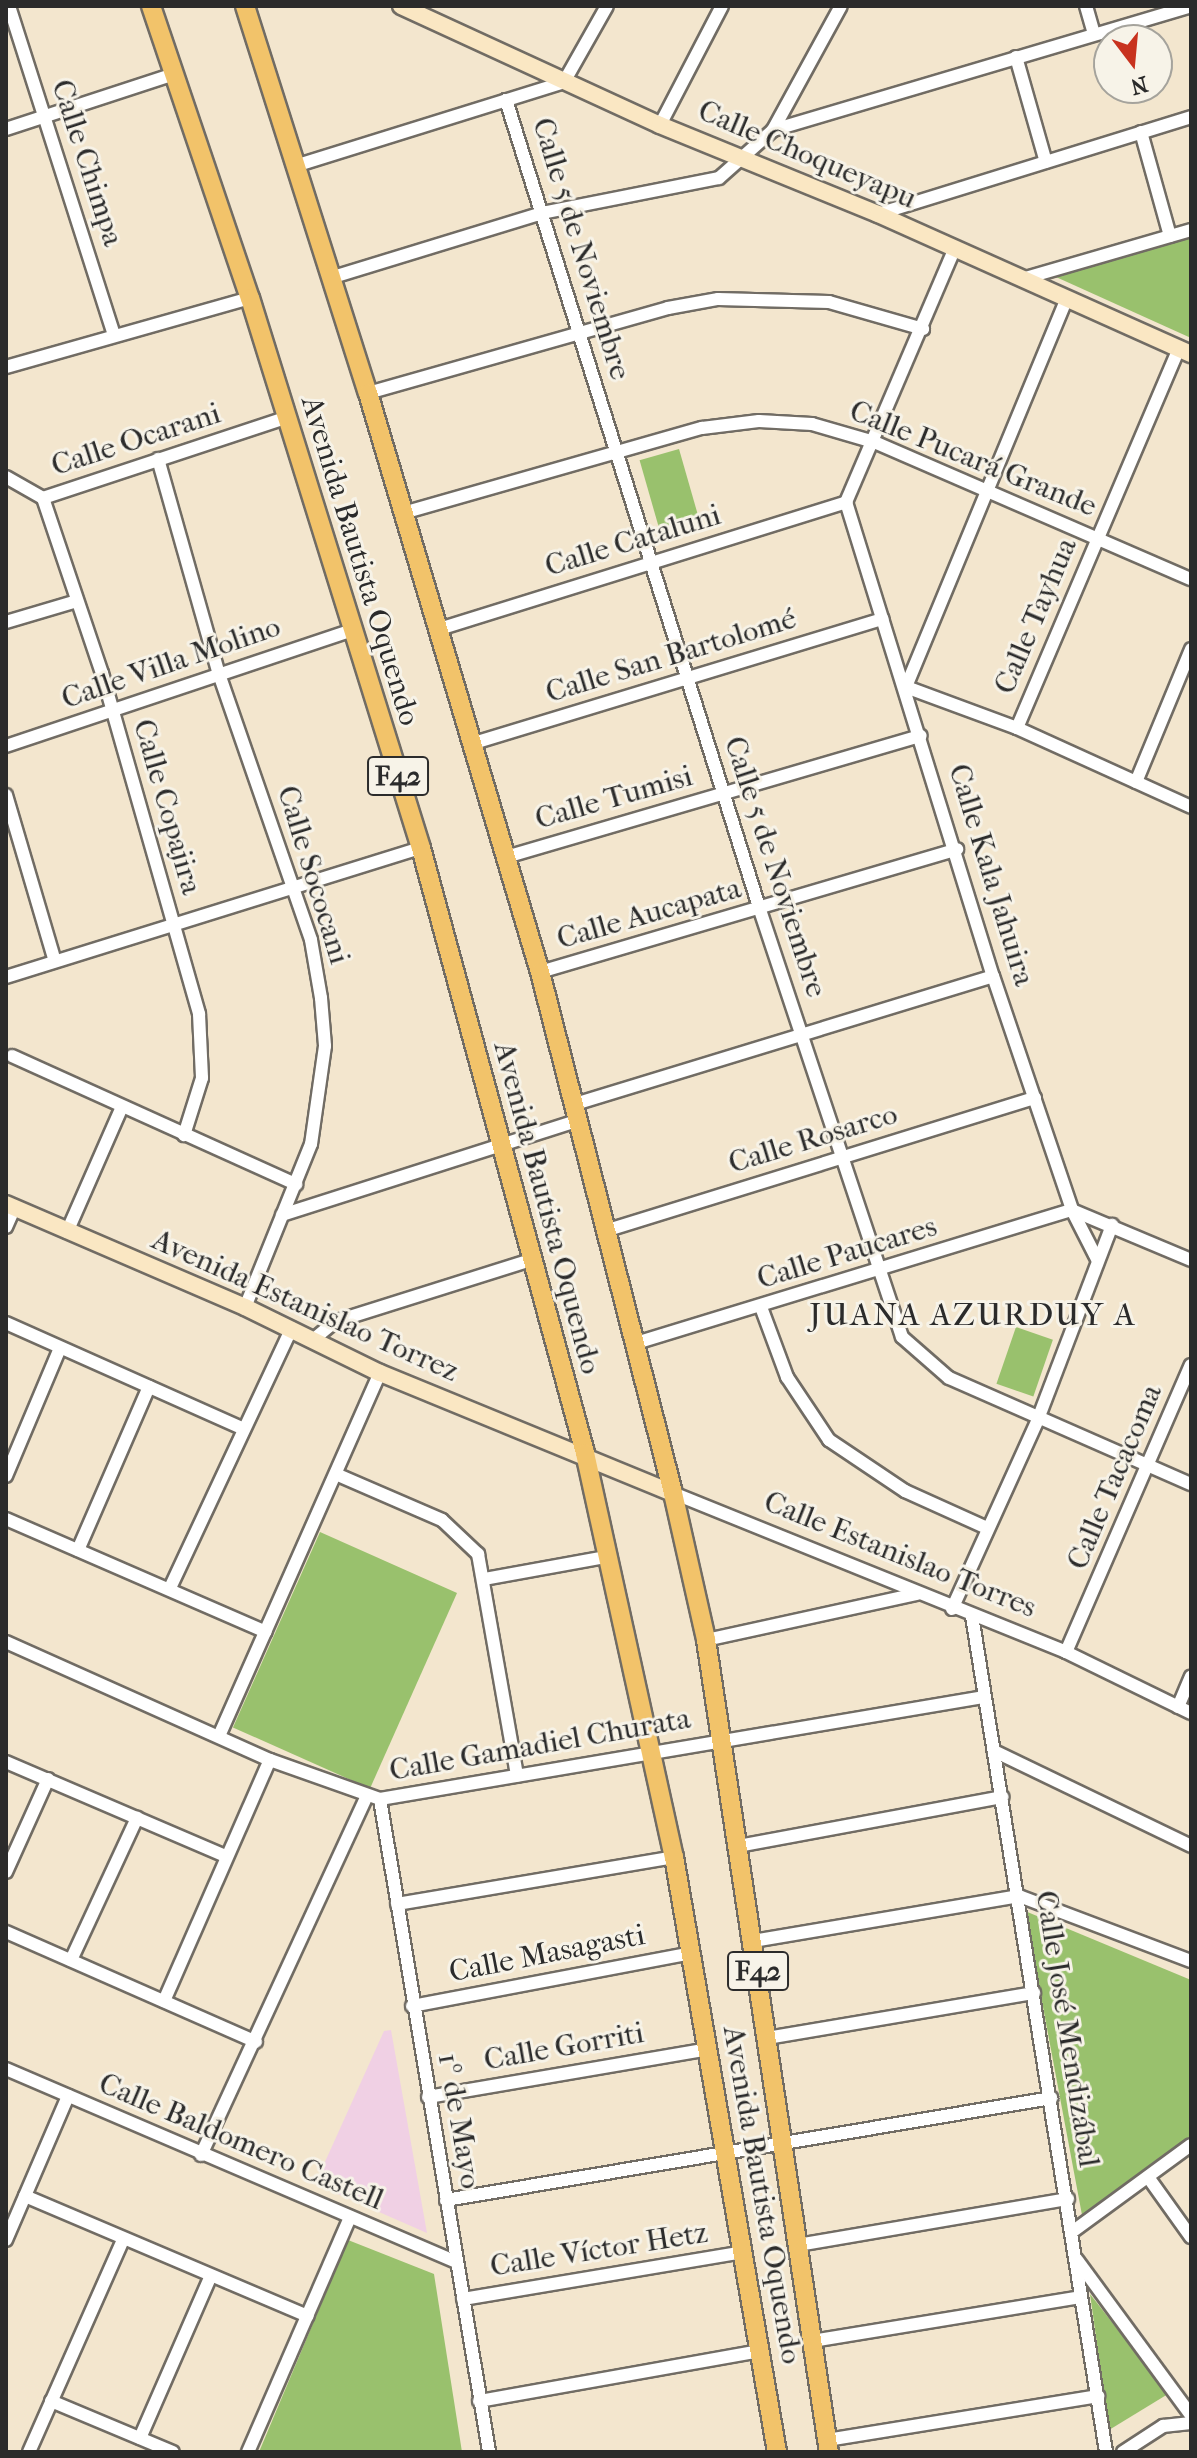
<!DOCTYPE html>
<meta charset="utf-8">
<style>
body{margin:0}
#map{position:relative;width:1197px;height:2458px;overflow:hidden;background:#f3e6ce;font-family:"IM FELL French Canon",serif}
div>[style]{position:absolute}
[style*='--x']{left:calc(var(--x)*1px);top:calc(var(--y)*1px);width:calc(var(--w)*1px);rotate:calc(var(--a)*1deg)}
.built>*{inset:0;background:#f0d0e4}
.green>*{inset:0;background:#99c16d;transform-origin:0 0}
.roads{filter:drop-shadow(2px 0 #716c64) drop-shadow(-2px 0 #716c64) drop-shadow(0 2px #716c64) drop-shadow(0 -2px #716c64)}
.street>*{height:12px;margin:-6px;padding:0 6px;transform-origin:6px;border-radius:6px;background:#fff}
.secondary>*{height:16px;margin:-8px;padding:0 8px;transform-origin:8px;border-radius:8px;background:#fae7c3}
.primary>*{height:18px;margin:-9px;padding:0 9px;transform-origin:9px;border-radius:9px;background:#f2c36a}
span{translate:-50% -50%;white-space:nowrap;text-align:center;line-height:1.15;-webkit-text-stroke:6px #f7f3e8;paint-order:stroke}
.shield-label span{padding:2px 6px;background:#f7f3e8;border:2px solid;border-radius:6px;-webkit-text-stroke-width:0}
.shield-label{font-size:28px;color:#2b2b2b;font-weight:700}
.street-label{font-size:30px;color:#2b2b2b}
.neighbourhood-label{font-size:32px;color:#2b2b2b;letter-spacing:2px}
.frame{position:absolute;inset:0;border:8px solid #2b2b2b;pointer-events:none}
.north{position:absolute;left:1093px;top:24px;width:80px;height:80px;box-sizing:border-box;background:#f7f3e8;border:2px solid #a5a39c;border-radius:50%;rotate:164deg;font-size:22px;font-weight:700;line-height:32px;text-align:center;color:#2b2b2b}
.north::after{content:'';display:block;margin:auto;width:28px;height:36px;background:#c8321e;clip-path:polygon(50% 0,100% 100%,50% 72%,0 100%)}
</style>
<div id="map">
<div class="built">
<div style="clip-path:polygon(391px 2030px,427px 2233px,315px 2184px,384px 2031px)"></div>
</div>
<div class="green">
<div style="clip-path:polygon(1191px 238px,1191px 338px,1056px 277px)"></div>
<div style="left:679px;top:449px;width:71px;height:41px;rotate:74deg"></div>
<div style="left:1016px;top:1327px;width:39px;height:60px;rotate:19deg"></div>
<div style="left:320px;top:1532px;width:150px;height:214px;rotate:24deg"></div>
<div style="clip-path:polygon(1025px 1911px,1191px 1980px,1191px 2137px,1082px 2215px)"></div>
<div style="clip-path:polygon(348px 2240px,434px 2274px,462px 2452px,259px 2452px)"></div>
<div style="clip-path:polygon(1090px 2294px,1168px 2394px,1109px 2430px)"></div>
</div>
<div class="roads">
<div class="street">
<div style="--x:9;--y:6;--w:346;--a:72.3"></div>
<div style="--x:1086;--y:6;--w:29;--a:74"></div>
<div style="--x:1016;--y:57;--w:109;--a:74.1"></div>
<div style="--x:506;--y:100;--w:849;--a:72.59"></div>
<div style="--x:760;--y:910;--w:450;--a:71.6"></div>
<div style="--x:902;--y:1337;--w:62;--a:41.1"></div>
<div style="--x:949;--y:1378;--w:264;--a:23.7"></div>
<div style="--x:660;--y:125;--w:134;--a:-62.5"></div>
<div style="--x:6;--y:129;--w:177;--a:-18.1"></div>
<div style="--x:773;--y:130;--w:141;--a:-61.3"></div>
<div style="--x:1141;--y:132;--w:108;--a:74.4"></div>
<div style="--x:295;--y:166;--w:282;--a:-17.3"></div>
<div style="--x:564;--y:82;--w:87;--a:-60.5"></div>
<div style="--x:878;--y:214;--w:328;--a:-17.2"></div>
<div style="--x:330;--y:278;--w:222;--a:-17"></div>
<div style="--x:542;--y:213;--w:180;--a:-11.2"></div>
<div style="--x:719;--y:178;--w:72;--a:-41.6"></div>
<div style="--x:773;--y:130;--w:436;--a:-16.5"></div>
<div style="--x:1022;--y:279;--w:176;--a:-16.2"></div>
<div style="--x:1067;--y:298;--w:421;--a:112.5"></div>
<div style="--x:906;--y:687;--w:118;--a:20.3"></div>
<div style="--x:1017;--y:728;--w:191;--a:24.4"></div>
<div style="--x:6;--y:367;--w:254;--a:-15.8"></div>
<div style="--x:368;--y:393;--w:312;--a:-15.8"></div>
<div style="--x:668;--y:308;--w:51;--a:-10.2"></div>
<div style="--x:718;--y:299;--w:111;--a:1.5"></div>
<div style="--x:829;--y:302;--w:98;--a:16"></div>
<div style="--x:158;--y:459;--w:223;--a:74.2"></div>
<div style="--x:219;--y:674;--w:281;--a:70.9"></div>
<div style="--x:311;--y:940;--w:59;--a:80.2"></div>
<div style="--x:321;--y:998;--w:48;--a:85.2"></div>
<div style="--x:325;--y:1046;--w:99;--a:98.1"></div>
<div style="--x:311;--y:1144;--w:176;--a:112"></div>
<div style="--x:6;--y:477;--w:43;--a:29.6"></div>
<div style="--x:43;--y:498;--w:255;--a:-18.3"></div>
<div style="--x:43;--y:498;--w:185;--a:71.4"></div>
<div style="--x:102;--y:673;--w:355;--a:74.1"></div>
<div style="--x:199;--y:1014;--w:64;--a:87.3"></div>
<div style="--x:202;--y:1078;--w:60;--a:107.5"></div>
<div style="--x:846;--y:502;--w:496;--a:72.8"></div>
<div style="--x:993;--y:976;--w:247;--a:71.3"></div>
<div style="--x:1072;--y:1210;--w:55;--a:63"></div>
<div style="--x:846;--y:502;--w:276;--a:-66.8"></div>
<div style="--x:403;--y:513;--w:311;--a:-15.9"></div>
<div style="--x:702;--y:428;--w:57;--a:-7"></div>
<div style="--x:759;--y:421;--w:53;--a:3.2"></div>
<div style="--x:812;--y:424;--w:65;--a:16.2"></div>
<div style="--x:874;--y:442;--w:345;--a:23.4"></div>
<div style="--x:6;--y:622;--w:74;--a:-16.5"></div>
<div style="--x:436;--y:630;--w:430;--a:-17.3"></div>
<div style="--x:1017;--y:728;--w:412;--a:-66.9"></div>
<div style="--x:474;--y:743;--w:427;--a:-16.9"></div>
<div style="--x:6;--y:746;--w:365;--a:-18.5"></div>
<div style="--x:1136;--y:782;--w:144;--a:-67.5"></div>
<div style="--x:6;--y:795;--w:173;--a:73.6"></div>
<div style="--x:506;--y:857;--w:432;--a:-16.3"></div>
<div style="--x:540;--y:972;--w:435;--a:-16.4"></div>
<div style="--x:6;--y:977;--w:435;--a:-17.3"></div>
<div style="--x:12;--y:1056;--w:312;--a:24.3"></div>
<div style="--x:575;--y:1104;--w:437;--a:-17"></div>
<div style="--x:282;--y:1215;--w:312;--a:-17.7"></div>
<div style="--x:6;--y:1227;--w:22;--a:-66"></div>
<div style="--x:608;--y:1230;--w:447;--a:-17.2"></div>
<div style="--x:67;--y:1232;--w:137;--a:-66.3"></div>
<div style="--x:761;--y:1307;--w:75;--a:69.6"></div>
<div style="--x:787;--y:1377;--w:76;--a:56.3"></div>
<div style="--x:829;--y:1440;--w:92;--a:33.9"></div>
<div style="--x:905;--y:1491;--w:90;--a:24.3"></div>
<div style="--x:6;--y:1323;--w:258;--a:24"></div>
<div style="--x:314;--y:1339;--w:26;--a:-40"></div>
<div style="--x:334;--y:1322;--w:207;--a:-17.5"></div>
<div style="--x:636;--y:1343;--w:456;--a:-17"></div>
<div style="--x:1072;--y:1210;--w:129;--a:22.8"></div>
<div style="--x:338;--y:1475;--w:113;--a:23.4"></div>
<div style="--x:442;--y:1520;--w:50;--a:43.4"></div>
<div style="--x:478;--y:1554;--w:225;--a:80"></div>
<div style="--x:6;--y:1476;--w:139;--a:-67.1"></div>
<div style="--x:673;--y:1493;--w:424;--a:22"></div>
<div style="--x:1066;--y:1652;--w:139;--a:26"></div>
<div style="--x:6;--y:1519;--w:283;--a:23.5"></div>
<div style="--x:78;--y:1550;--w:178;--a:-66.5"></div>
<div style="--x:484;--y:1579;--w:128;--a:-10.3"></div>
<div style="--x:170;--y:1588;--w:287;--a:-64.9"></div>
<div style="--x:952;--y:1609;--w:209;--a:-65.6"></div>
<div style="--x:1038;--y:1419;--w:208;--a:-69.1"></div>
<div style="--x:972;--y:1616;--w:847;--a:80.89"></div>
<div style="--x:706;--y:1640;--w:216;--a:-12.3"></div>
<div style="--x:6;--y:1642;--w:289;--a:24.1"></div>
<div style="--x:270;--y:1760;--w:117;--a:19.5"></div>
<div style="--x:380;--y:1799;--w:613;--a:-9.59"></div>
<div style="--x:1066;--y:1652;--w:313;--a:-66.5"></div>
<div style="--x:1178;--y:1707;--w:33;--a:-67"></div>
<div style="--x:219;--y:1736;--w:397;--a:-66.1"></div>
<div style="--x:994;--y:1751;--w:219;--a:25.7"></div>
<div style="--x:6;--y:1762;--w:238;--a:23.2"></div>
<div style="--x:380;--y:1799;--w:662;--a:80.52"></div>
<div style="--x:738;--y:1846;--w:269;--a:-10.5"></div>
<div style="--x:6;--y:1872;--w:102;--a:-65.7"></div>
<div style="--x:397;--y:1904;--w:281;--a:-9.6"></div>
<div style="--x:6;--y:1932;--w:273;--a:23.7"></div>
<div style="--x:753;--y:1941;--w:270;--a:-9.6"></div>
<div style="--x:1019;--y:1896;--w:184;--a:20.7"></div>
<div style="--x:71;--y:1960;--w:157;--a:-65.1"></div>
<div style="--x:164;--y:2001;--w:263;--a:-66.3"></div>
<div style="--x:412;--y:2006;--w:285;--a:-10.7"></div>
<div style="--x:767;--y:2038;--w:271;--a:-9.6"></div>
<div style="--x:6;--y:2069;--w:490;--a:23.2"></div>
<div style="--x:428;--y:2097;--w:285;--a:-9.7"></div>
<div style="--x:201;--y:2155;--w:396;--a:-65.2"></div>
<div style="--x:1148;--y:2177;--w:74;--a:54.4"></div>
<div style="--x:25;--y:2196;--w:307;--a:23"></div>
<div style="--x:446;--y:2200;--w:614;--a:-9.57"></div>
<div style="--x:1072;--y:2232;--w:147;--a:-36.2"></div>
<div style="--x:6;--y:2240;--w:157;--a:-66.7"></div>
<div style="--x:798;--y:2245;--w:274;--a:-9.7"></div>
<div style="--x:1077;--y:2260;--w:192;--a:53.7"></div>
<div style="--x:463;--y:2299;--w:284;--a:-9.5"></div>
<div style="--x:812;--y:2341;--w:272;--a:-9.3"></div>
<div style="--x:51;--y:2401;--w:132;--a:22.7"></div>
<div style="--x:479;--y:2401;--w:285;--a:-10.1"></div>
<div style="--x:140;--y:2438;--w:175;--a:-66.4"></div>
<div style="--x:827;--y:2440;--w:275;--a:-9.2"></div>
<div style="--x:29;--y:2452;--w:232;--a:-66.1"></div>
<div style="--x:248;--y:2452;--w:256;--a:-66.5"></div>
<div style="--x:1123;--y:2452;--w:48;--a:-33"></div>
<div style="--x:1163;--y:2426;--w:28;--a:-6"></div>
</div>
<div class="secondary">
<div style="--x:401;--y:6;--w:285;--a:24.7"></div>
<div style="--x:660;--y:125;--w:235;--a:22.2"></div>
<div style="--x:878;--y:214;--w:343;--a:24.1"></div>
<div style="--x:6;--y:1204;--w:260;--a:23.3"></div>
<div style="--x:245;--y:1307;--w:150;--a:26.1"></div>
<div style="--x:380;--y:1373;--w:317;--a:22.3"></div>
</div>
<div class="primary">
<div style="--x:151;--y:6;--w:308;--a:71.3"></div>
<div style="--x:250;--y:298;--w:576;--a:72.73"></div>
<div style="--x:421;--y:848;--w:627;--a:74.83"></div>
<div style="--x:585;--y:1453;--w:414;--a:77.6"></div>
<div style="--x:674;--y:1857;--w:604;--a:80.18"></div>
<div style="--x:245;--y:6;--w:406;--a:72.4"></div>
<div style="--x:368;--y:393;--w:604;--a:73.46"></div>
<div style="--x:540;--y:972;--w:538;--a:75.68"></div>
<div style="--x:673;--y:1493;--w:151;--a:77.3"></div>
<div style="--x:706;--y:1640;--w:821;--a:81.39"></div>
</div>
</div>
<div class="shield-label">
<span style="left:398px;top:776px">F42</span>
<span style="left:758px;top:1971px">F42</span>
</div>
<div class="street-label">
<span style="left:807px;top:155px;rotate:23deg">Calle Choqueyapu</span>
<span style="left:87px;top:163px;rotate:72deg">Calle Chimpa</span>
<span style="left:581px;top:249px;rotate:73deg">Calle 5 de Noviembre</span>
<span style="left:136px;top:440px;rotate:-18deg">Calle Ocarani</span>
<span style="left:973px;top:459px;rotate:22deg">Calle Pucará Grande</span>
<span style="left:633px;top:541px;rotate:-17deg">Calle Cataluni</span>
<span style="left:360px;top:561px;rotate:73deg">Avenida Bautista Oquendo</span>
<span style="left:1036px;top:616px;rotate:-67deg">Calle Tayhua</span>
<span style="left:671px;top:656px;rotate:-17deg">Calle San Bartolomé</span>
<span style="left:171px;top:663px;rotate:-19deg">Calle Villa Molino</span>
<span style="left:614px;top:798px;rotate:-16deg">Calle Tumisi</span>
<span style="left:167px;top:807px;rotate:74deg">Calle Copajira</span>
<span style="left:775px;top:867px;rotate:72deg">Calle 5 de Noviembre</span>
<span style="left:313px;top:875px;rotate:73deg">Calle Sococani</span>
<span style="left:991px;top:875px;rotate:73deg">Calle Kala Jahuira</span>
<span style="left:649px;top:914px;rotate:-16deg">Calle Aucapata</span>
<span style="left:813px;top:1139px;rotate:-17deg">Calle Rosarco</span>
<span style="left:547px;top:1208px;rotate:75deg">Avenida Bautista Oquendo</span>
<span style="left:847px;top:1253px;rotate:-17deg">Calle Paucares</span>
<span style="left:305px;top:1306px;rotate:24deg">Avenida Estanislao Torrez</span>
<span style="left:1115px;top:1477px;rotate:-67deg">Calle Tacacoma</span>
<span style="left:900px;top:1555px;rotate:22deg">Calle Estanislao Torres</span>
<span style="left:540px;top:1745px;rotate:-10deg">Calle Gamadiel Churata</span>
<span style="left:547px;top:1954px;rotate:-11deg">Calle Masagasti</span>
<span style="left:1067px;top:2029px;rotate:81deg">Calle José Mendizábal</span>
<span style="left:564px;top:2047px;rotate:-10deg">Calle Gorriti</span>
<span style="left:459px;top:2121px;rotate:80deg">1º de Mayo</span>
<span style="left:241px;top:2142px;rotate:23deg">Calle Baldomero Castell</span>
<span style="left:762px;top:2195px;rotate:80deg">Avenida Bautista Oquendo</span>
<span style="left:599px;top:2250px;rotate:-9deg">Calle Víctor Hetz</span>
</div>
<div class="neighbourhood-label">
<span style="left:973px;top:1315px">JUANA AZURDUY A</span>
</div>
<div class="frame"></div>
<div class="north">N</div>
</div>
